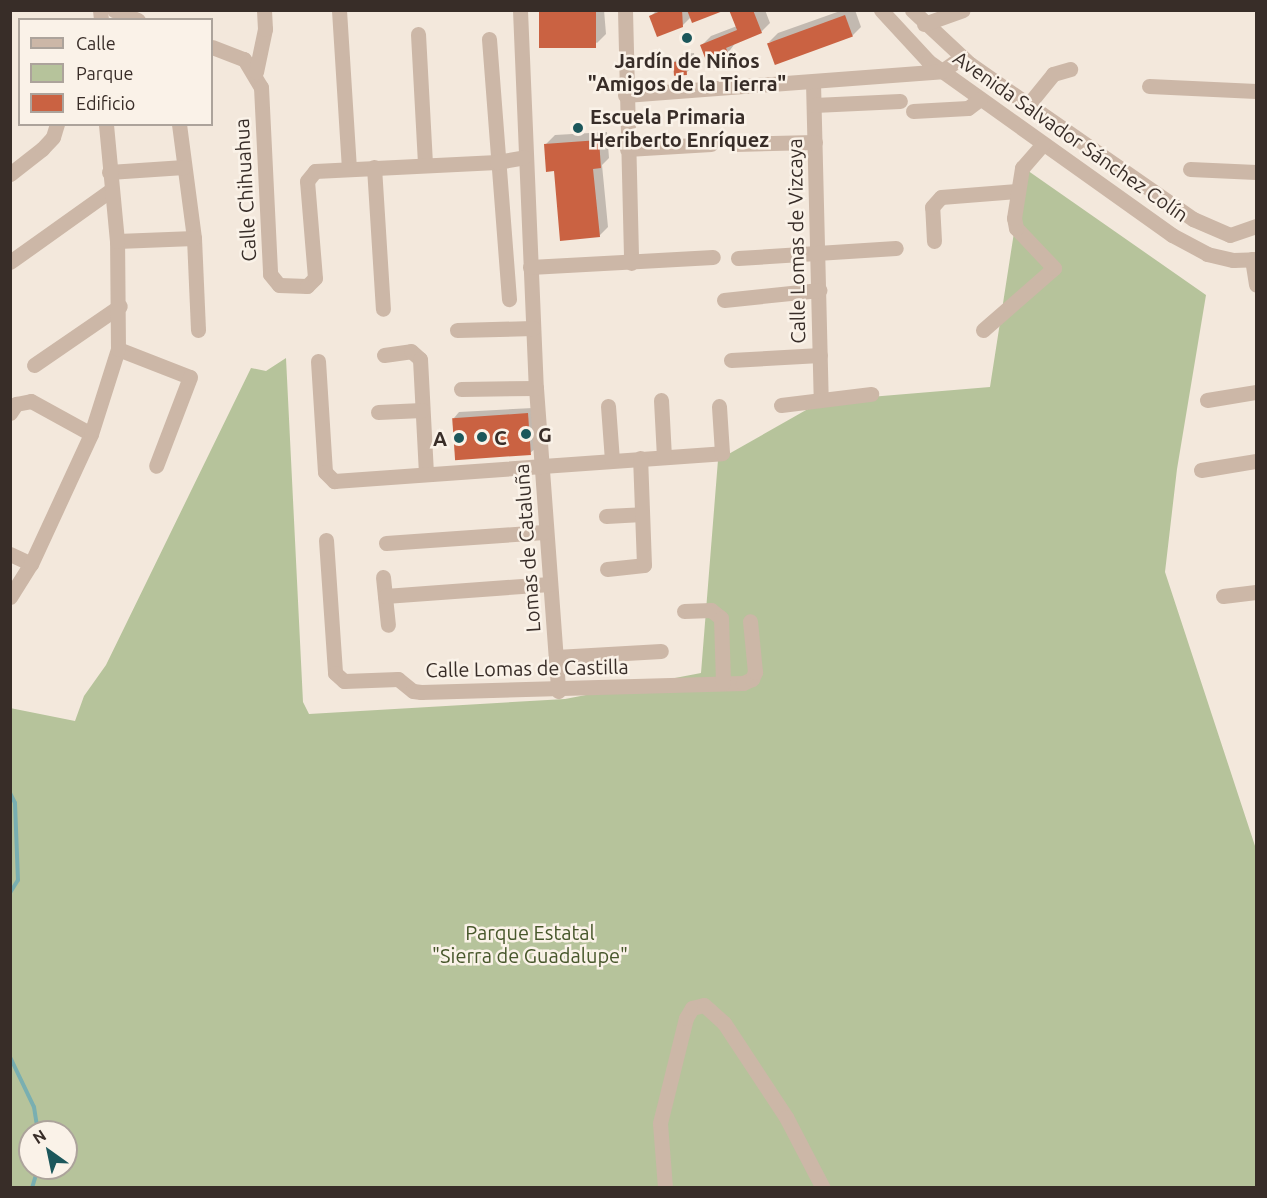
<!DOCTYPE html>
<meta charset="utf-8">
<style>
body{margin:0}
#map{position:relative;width:1267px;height:1198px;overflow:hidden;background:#f3e8dc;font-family:Ubuntu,sans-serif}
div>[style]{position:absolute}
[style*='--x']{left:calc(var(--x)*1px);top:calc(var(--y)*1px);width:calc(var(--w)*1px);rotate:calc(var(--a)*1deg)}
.green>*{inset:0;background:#b6c39b}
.shadow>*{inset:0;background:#0003}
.stream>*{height:4px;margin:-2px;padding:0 2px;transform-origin:2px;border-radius:2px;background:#79afb1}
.building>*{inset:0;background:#ca6242;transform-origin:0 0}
.minor>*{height:15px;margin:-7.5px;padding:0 7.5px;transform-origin:7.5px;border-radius:7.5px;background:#ccb7a7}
.dots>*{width:16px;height:16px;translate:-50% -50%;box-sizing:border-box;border:3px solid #faf2e8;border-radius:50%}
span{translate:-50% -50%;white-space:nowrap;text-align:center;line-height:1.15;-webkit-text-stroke:5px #faf2e8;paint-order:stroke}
.poi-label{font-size:20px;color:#382d28;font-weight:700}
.left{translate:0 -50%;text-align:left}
.right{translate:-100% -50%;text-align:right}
.street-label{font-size:20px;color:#382d28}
.park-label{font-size:20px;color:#47572b}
.frame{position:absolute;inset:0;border:12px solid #382d28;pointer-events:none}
.legend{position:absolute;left:18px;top:18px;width:195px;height:108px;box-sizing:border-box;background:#faf2e8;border:2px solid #aca39b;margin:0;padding:8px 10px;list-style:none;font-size:18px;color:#382d28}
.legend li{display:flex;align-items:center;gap:12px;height:30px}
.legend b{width:30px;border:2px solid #aca39b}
.north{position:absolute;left:18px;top:1120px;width:60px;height:60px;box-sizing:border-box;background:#faf2e8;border:2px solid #aca39b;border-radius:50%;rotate:327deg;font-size:16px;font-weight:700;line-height:24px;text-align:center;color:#382d28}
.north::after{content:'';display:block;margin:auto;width:21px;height:27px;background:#1c575b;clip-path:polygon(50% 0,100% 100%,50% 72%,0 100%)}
</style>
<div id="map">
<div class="green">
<div style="clip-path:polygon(evenodd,1024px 168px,1206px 295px,1177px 469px,1165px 572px,1256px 849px,1256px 1187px,11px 1187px,10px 708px,75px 721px,84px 696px,106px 665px,251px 368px,266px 371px,286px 358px,303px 702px,309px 714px,565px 699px,701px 673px,718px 460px,822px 401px,990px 387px,1024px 168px,30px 1132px,66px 1132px,66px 1168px,30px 1168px,30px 1132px)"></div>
</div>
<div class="shadow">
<div style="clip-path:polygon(540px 10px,604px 10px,606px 34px,597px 43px)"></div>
<div style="clip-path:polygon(657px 10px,720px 10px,691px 17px,683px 25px,651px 16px)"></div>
<div style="clip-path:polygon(730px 10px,765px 10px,770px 23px,761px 32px,736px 42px,728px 53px,702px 45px,711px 36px,737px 26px)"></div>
<div style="clip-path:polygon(843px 10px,855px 10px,861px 27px,852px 36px,769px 42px,778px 33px)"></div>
<div style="clip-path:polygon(694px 53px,695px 64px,686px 73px,674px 62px,683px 54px)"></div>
<div style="clip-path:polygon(607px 132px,609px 158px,602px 165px,608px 227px,599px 236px,555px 169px,546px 144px,555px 135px)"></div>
<div style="clip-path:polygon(533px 408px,536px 448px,530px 453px,454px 418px,459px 412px)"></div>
</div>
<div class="stream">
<div style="--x:10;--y:793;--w:11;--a:63"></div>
<div style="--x:15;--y:803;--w:77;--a:87.8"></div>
<div style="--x:18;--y:880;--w:15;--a:122"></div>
<div style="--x:10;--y:1057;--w:55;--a:64.4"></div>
<div style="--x:34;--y:1107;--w:25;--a:81"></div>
<div style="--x:32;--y:1188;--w:21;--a:-73"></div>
</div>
<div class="building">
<div style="left:539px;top:10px;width:57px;height:38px"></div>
<div style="clip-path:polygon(663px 10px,682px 10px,683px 27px,657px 37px,649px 16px)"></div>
<div style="clip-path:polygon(687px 10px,722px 10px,723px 11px,692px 23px)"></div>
<div style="clip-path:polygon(729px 10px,753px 10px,762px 33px,726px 48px,729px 55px,707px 63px,700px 45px,737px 30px)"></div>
<div style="left:845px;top:15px;width:23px;height:83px;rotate:70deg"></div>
<div style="left:686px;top:61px;width:14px;height:13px;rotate:86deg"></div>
<div style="clip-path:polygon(599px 140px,601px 168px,593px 169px,600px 237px,560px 241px,554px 171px,546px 172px,544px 144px)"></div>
<div style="left:528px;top:413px;width:42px;height:76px;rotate:86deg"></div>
</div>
<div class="minor">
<div style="--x:100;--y:10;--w:10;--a:84"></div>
<div style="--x:114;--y:10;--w:26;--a:23"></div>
<div style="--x:339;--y:10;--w:159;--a:86.4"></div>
<div style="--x:520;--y:10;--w:378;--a:87.6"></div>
<div style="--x:536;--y:388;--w:304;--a:85.8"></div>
<div style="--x:625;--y:10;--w:253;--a:88.6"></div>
<div style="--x:881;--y:10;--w:69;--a:47.3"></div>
<div style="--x:928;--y:61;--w:300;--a:35.5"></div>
<div style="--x:1172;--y:235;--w:40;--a:28"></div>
<div style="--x:1207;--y:254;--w:27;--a:13"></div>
<div style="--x:1233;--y:260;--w:23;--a:-2"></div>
<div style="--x:912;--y:10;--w:79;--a:43"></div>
<div style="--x:970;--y:64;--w:272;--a:34.8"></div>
<div style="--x:1193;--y:219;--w:40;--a:23.4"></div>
<div style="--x:1230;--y:235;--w:28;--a:-19"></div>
<div style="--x:924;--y:24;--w:41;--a:-19.7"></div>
<div style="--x:418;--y:34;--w:130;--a:86.9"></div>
<div style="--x:489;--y:39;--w:261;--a:85.6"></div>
<div style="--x:212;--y:47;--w:34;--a:21"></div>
<div style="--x:244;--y:59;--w:33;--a:59"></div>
<div style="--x:261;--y:87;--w:187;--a:87.2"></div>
<div style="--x:270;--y:274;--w:14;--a:51"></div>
<div style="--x:279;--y:285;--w:28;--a:2"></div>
<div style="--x:307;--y:286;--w:11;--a:-45"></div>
<div style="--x:315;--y:278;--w:97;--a:-94.7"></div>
<div style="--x:307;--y:181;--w:13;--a:-51"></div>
<div style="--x:315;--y:171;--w:182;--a:-2.8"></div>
<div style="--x:497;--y:162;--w:27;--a:-10"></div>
<div style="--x:256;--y:72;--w:44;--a:-78.2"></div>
<div style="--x:265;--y:29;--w:19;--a:-93"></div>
<div style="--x:813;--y:82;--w:317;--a:88.6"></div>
<div style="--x:1149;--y:86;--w:107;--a:2.7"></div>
<div style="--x:625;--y:95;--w:318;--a:-4.3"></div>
<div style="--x:942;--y:71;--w:24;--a:-35"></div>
<div style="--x:814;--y:105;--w:86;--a:-2.7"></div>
<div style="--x:1028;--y:105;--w:40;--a:-51"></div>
<div style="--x:1053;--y:74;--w:18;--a:-16"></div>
<div style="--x:913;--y:111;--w:55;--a:-3.1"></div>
<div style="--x:968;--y:108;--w:15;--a:-37"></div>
<div style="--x:179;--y:124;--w:115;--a:82.5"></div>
<div style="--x:194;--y:238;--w:92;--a:87.5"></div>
<div style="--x:735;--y:144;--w:80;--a:-1.4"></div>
<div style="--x:627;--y:149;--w:84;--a:-3.4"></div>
<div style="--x:374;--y:167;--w:142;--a:86.4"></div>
<div style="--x:1190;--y:169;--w:66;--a:2.6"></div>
<div style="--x:109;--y:172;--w:75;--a:-3.8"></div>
<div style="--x:10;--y:174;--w:41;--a:-38"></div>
<div style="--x:42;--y:149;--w:16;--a:-47"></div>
<div style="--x:53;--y:137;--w:14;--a:-73"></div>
<div style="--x:117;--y:241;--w:77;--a:-2.2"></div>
<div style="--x:934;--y:241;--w:34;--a:-93"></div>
<div style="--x:932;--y:207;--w:13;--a:-48"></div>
<div style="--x:941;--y:197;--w:76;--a:-4.5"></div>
<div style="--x:738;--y:258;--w:158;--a:-3.6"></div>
<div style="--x:1252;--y:259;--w:26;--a:81"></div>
<div style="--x:10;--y:262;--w:124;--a:-35.5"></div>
<div style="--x:530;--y:267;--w:183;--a:-3.1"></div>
<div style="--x:724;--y:300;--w:96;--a:-6"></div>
<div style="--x:457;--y:330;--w:76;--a:-1.5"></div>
<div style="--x:983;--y:330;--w:94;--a:-41.1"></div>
<div style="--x:1054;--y:268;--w:55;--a:-133.5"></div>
<div style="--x:1016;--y:228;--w:10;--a:-101"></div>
<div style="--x:1014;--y:218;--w:51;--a:-80.9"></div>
<div style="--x:1022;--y:168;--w:32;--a:-49"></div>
<div style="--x:118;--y:349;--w:77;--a:21.3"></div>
<div style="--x:190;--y:377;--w:95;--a:110.9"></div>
<div style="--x:384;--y:355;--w:27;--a:-8"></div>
<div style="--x:411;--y:351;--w:12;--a:42"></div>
<div style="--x:420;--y:359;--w:113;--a:87"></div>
<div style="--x:731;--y:360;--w:89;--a:-3.2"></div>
<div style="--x:318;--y:361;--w:111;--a:86.4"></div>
<div style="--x:325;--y:472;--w:13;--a:45"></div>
<div style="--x:334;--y:481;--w:389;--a:-4.1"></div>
<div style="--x:722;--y:453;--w:47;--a:-93.7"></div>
<div style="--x:34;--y:365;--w:104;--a:-34.5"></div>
<div style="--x:461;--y:389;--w:75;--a:-0.8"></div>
<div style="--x:661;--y:400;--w:57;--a:87"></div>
<div style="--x:1207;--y:400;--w:50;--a:-9.3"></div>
<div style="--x:781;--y:405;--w:91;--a:-7"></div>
<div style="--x:608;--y:406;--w:54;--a:85.8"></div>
<div style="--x:378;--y:412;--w:44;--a:-2.6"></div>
<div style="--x:10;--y:413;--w:11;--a:-56"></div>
<div style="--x:16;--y:404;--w:15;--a:-11"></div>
<div style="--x:31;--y:401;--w:68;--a:28.8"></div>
<div style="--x:1201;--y:470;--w:56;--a:-9.3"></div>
<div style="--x:606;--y:516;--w:36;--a:-3"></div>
<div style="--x:326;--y:540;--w:133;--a:86.1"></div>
<div style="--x:335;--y:673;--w:12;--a:42"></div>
<div style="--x:344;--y:681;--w:54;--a:-2.1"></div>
<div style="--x:398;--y:679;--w:19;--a:39"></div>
<div style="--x:413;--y:691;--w:8;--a:7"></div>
<div style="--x:421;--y:692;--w:322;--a:-1.6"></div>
<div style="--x:743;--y:683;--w:10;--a:-24"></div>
<div style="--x:752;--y:679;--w:8;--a:-67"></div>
<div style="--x:755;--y:672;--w:51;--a:-95.6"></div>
<div style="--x:386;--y:543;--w:158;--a:-4"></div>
<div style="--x:10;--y:554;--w:23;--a:25"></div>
<div style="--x:607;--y:569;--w:37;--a:-6"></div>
<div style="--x:644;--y:565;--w:107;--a:-92.1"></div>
<div style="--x:383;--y:577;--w:48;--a:84.1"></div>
<div style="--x:385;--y:596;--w:165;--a:-4.2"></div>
<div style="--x:1223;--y:596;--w:33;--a:-7"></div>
<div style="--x:10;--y:597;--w:39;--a:-58"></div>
<div style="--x:31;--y:564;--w:143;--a:-65.2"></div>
<div style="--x:91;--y:434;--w:89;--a:-72.4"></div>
<div style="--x:118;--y:349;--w:108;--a:-90.5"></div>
<div style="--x:117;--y:241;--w:118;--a:-95.4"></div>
<div style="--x:684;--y:611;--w:27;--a:-2"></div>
<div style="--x:711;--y:610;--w:13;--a:39"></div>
<div style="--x:721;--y:618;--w:65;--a:88.2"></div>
<div style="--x:556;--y:657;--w:105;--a:-3.3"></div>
<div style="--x:665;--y:1188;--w:65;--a:-94.4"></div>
<div style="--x:660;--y:1123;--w:108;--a:-76.1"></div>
<div style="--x:686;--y:1018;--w:12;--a:-59"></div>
<div style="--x:692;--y:1008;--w:12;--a:-14"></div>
<div style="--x:704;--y:1005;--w:27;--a:42"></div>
<div style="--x:724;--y:1023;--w:113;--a:56.6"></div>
<div style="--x:786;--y:1117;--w:80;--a:62.5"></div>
</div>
<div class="dots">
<div style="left:687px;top:38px;background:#1c575b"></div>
<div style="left:578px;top:128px;background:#1c575b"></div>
<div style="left:526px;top:434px;background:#1c575b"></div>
<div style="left:482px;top:437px;background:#1c575b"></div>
<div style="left:459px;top:438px;background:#1c575b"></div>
</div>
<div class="poi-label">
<span style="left:687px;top:72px">Jardín de Niños<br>"Amigos de la Tierra"</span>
<span class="left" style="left:590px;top:128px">Escuela Primaria<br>Heriberto Enríquez</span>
<span class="left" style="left:538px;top:434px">G</span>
<span class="left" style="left:494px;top:437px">C</span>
<span class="right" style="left:447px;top:438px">A</span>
</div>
<div class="street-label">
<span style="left:1071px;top:136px;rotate:35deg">Avenida Salvador Sánchez Colín</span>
<span style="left:245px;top:190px;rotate:-93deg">Calle Chihuahua</span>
<span style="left:796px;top:241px;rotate:-91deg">Calle Lomas de Vizcaya</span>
<span style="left:527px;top:548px;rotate:-94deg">Lomas de Cataluña</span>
<span style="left:527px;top:668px;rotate:-1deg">Calle Lomas de Castilla</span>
</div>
<div class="park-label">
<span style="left:530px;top:944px">Parque Estatal<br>"Sierra de Guadalupe"</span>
</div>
<div class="frame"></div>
<ul class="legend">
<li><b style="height:8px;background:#ccb7a7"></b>Calle</li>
<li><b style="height:16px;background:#b6c39b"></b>Parque</li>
<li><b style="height:16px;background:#ca6242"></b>Edificio</li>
</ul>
<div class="north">N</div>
</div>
